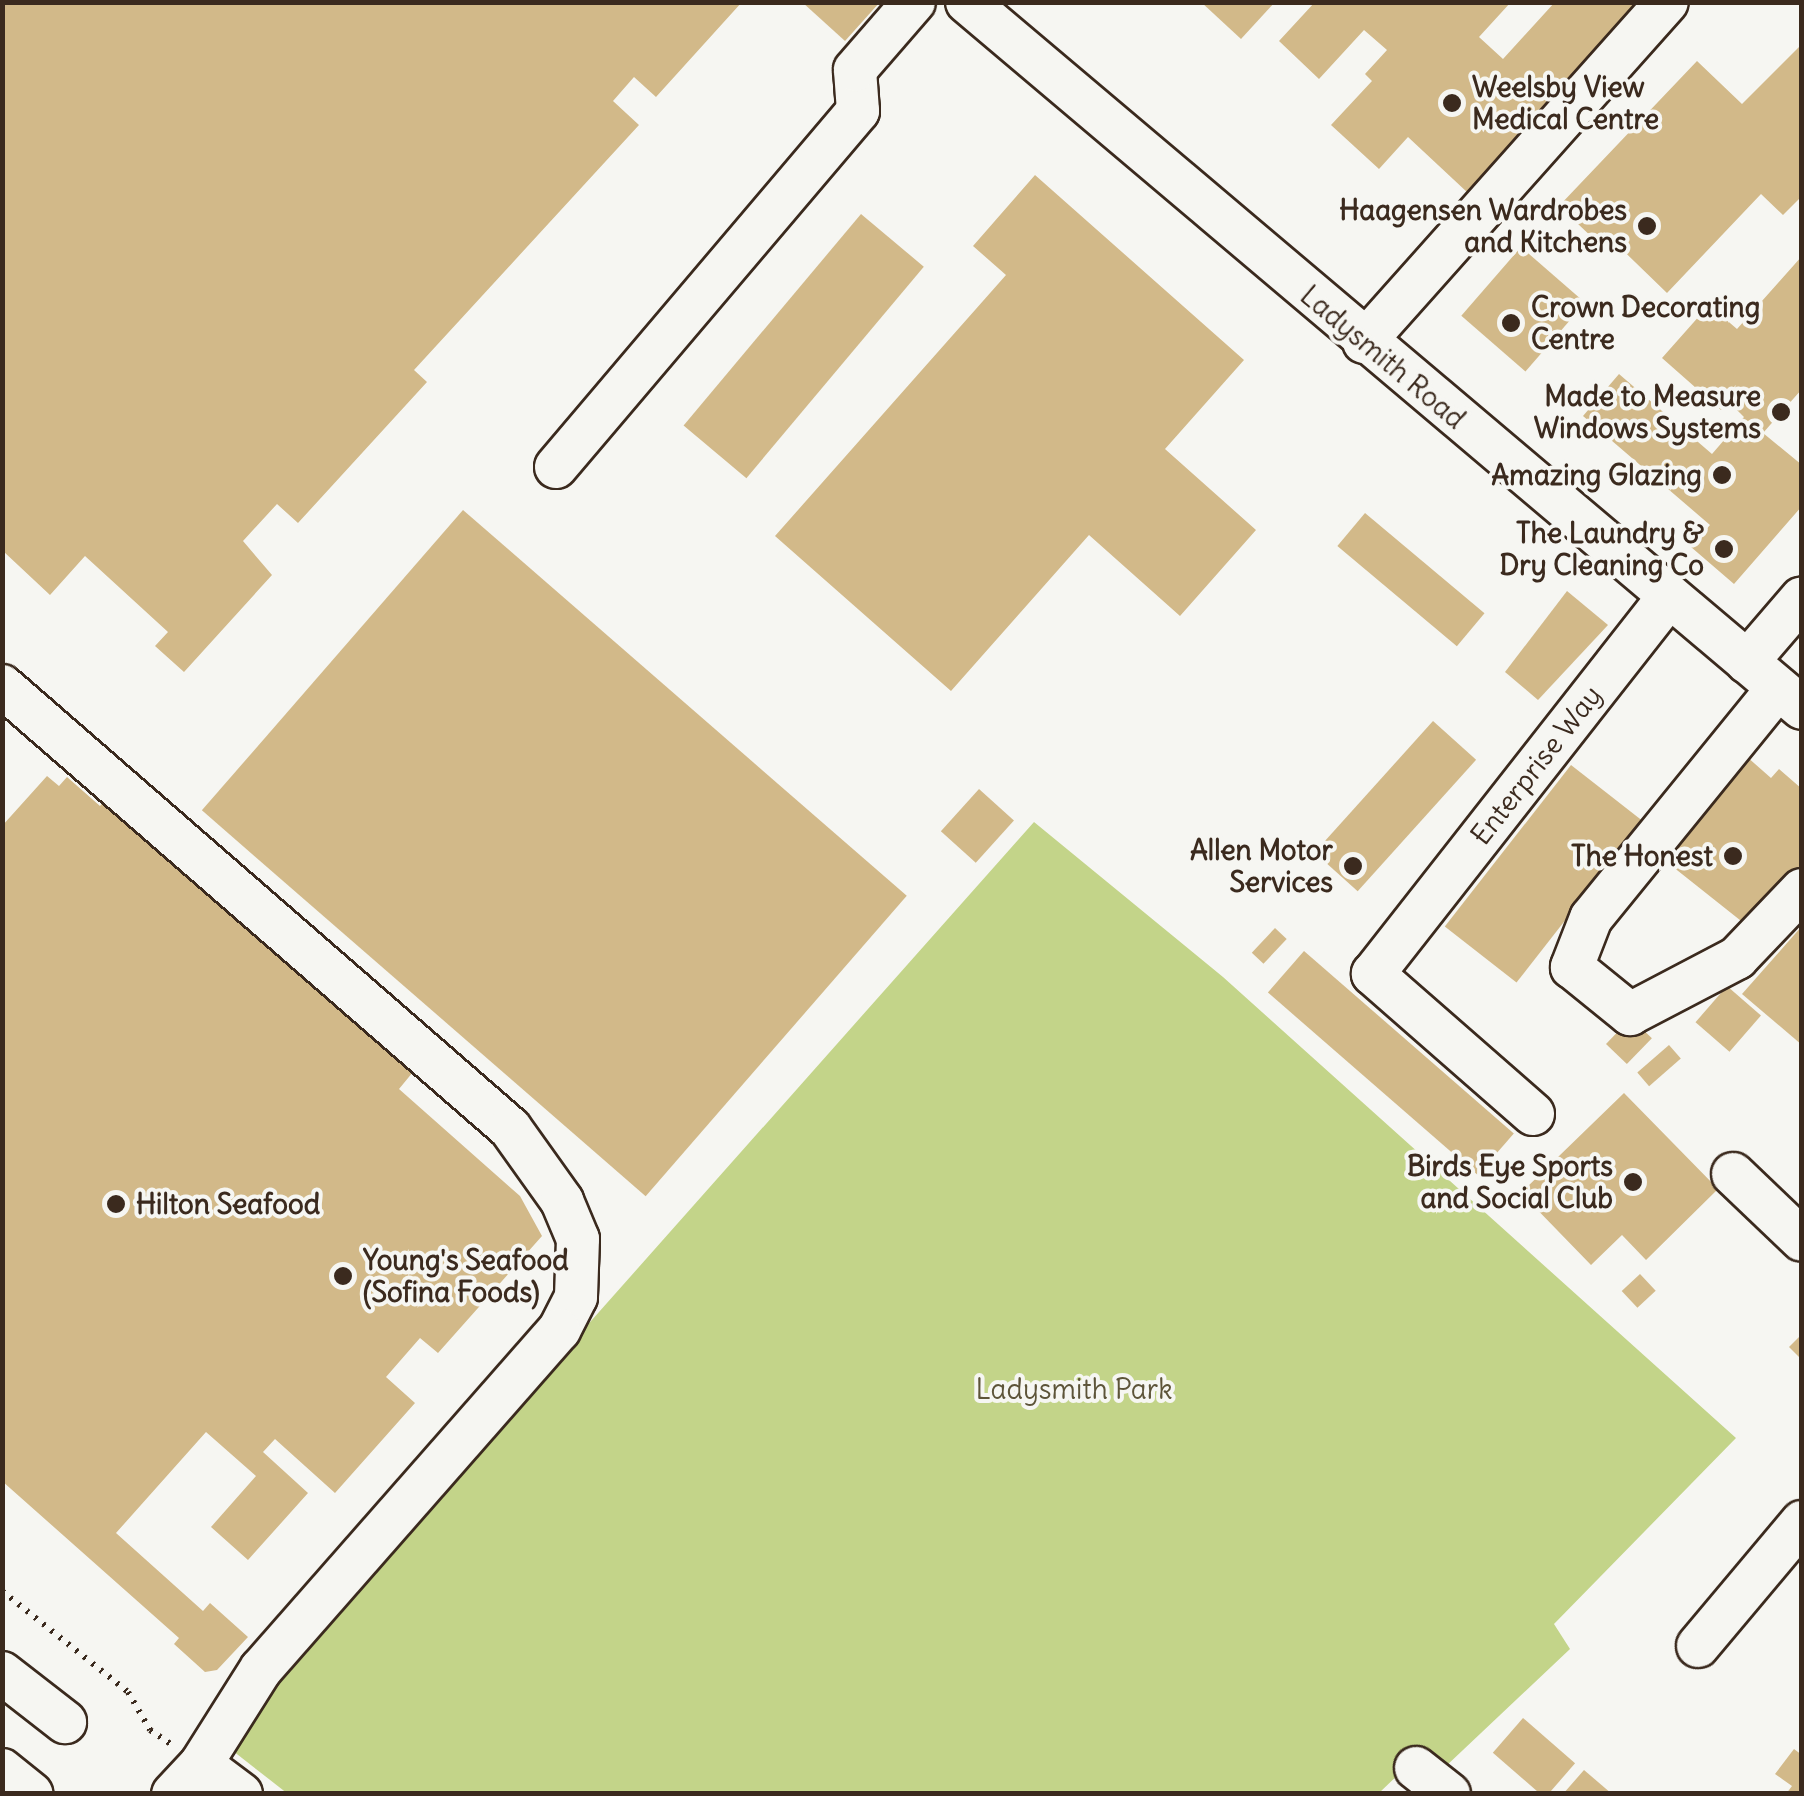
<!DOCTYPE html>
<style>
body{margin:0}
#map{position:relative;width:1804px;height:1796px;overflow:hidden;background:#f6f6f2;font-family:Delius,sans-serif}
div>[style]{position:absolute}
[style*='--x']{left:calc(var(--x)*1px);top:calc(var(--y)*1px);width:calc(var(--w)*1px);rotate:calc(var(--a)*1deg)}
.green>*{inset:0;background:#c3d489}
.building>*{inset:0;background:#d2b989;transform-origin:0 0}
.path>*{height:6px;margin-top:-3px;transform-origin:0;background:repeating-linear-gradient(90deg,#3b2a1e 0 2.5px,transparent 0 10.5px)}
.roads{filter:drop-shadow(2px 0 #3b2a1e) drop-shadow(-2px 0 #3b2a1e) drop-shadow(0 2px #3b2a1e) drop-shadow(0 -2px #3b2a1e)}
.minor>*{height:42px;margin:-21px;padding:0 21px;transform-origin:21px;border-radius:21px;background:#f6f6f2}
.dots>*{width:28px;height:28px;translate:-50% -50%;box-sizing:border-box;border:5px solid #f6f6f2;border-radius:50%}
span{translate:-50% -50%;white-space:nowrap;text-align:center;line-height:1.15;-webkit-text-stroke:8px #f6f6f2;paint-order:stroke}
.poi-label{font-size:28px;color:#3b2a1e;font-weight:700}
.left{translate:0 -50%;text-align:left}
.right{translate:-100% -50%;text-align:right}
.street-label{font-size:28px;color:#3b2a1e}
.park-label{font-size:28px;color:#5d5439}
.frame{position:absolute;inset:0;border:5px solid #3b2a1e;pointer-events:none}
</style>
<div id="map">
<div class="green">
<div style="clip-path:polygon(1034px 822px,1223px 977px,1736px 1438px,1554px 1624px,1570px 1649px,1445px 1767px,1425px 1749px,1379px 1793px,288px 1794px,219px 1740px)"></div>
</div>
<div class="building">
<div style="clip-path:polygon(3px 2px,742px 2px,656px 97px,634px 77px,613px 101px,639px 125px,414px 370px,427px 382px,298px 523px,277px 504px,243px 541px,272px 575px,184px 672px,155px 646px,168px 632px,85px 556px,50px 595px,3px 551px)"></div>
<div style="clip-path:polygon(802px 2px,880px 2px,845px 41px)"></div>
<div style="clip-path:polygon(1201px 2px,1275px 2px,1241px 39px)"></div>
<div style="clip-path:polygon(1315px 2px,1511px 2px,1479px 37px,1503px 59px,1555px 2px,1645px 2px,1468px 193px,1408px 137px,1379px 169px,1331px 125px,1372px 81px,1365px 74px,1387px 50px,1364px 30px,1319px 79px,1279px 41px)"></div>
<div style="clip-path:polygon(1802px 44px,1802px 196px,1783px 215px,1761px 194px,1667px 293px,1604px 232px,1596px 241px,1559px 206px,1697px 61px,1742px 104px)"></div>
<div style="clip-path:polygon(1035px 175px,1244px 360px,1165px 449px,1256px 530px,1180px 616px,1089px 535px,951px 691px,775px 536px,1006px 275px,973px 246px)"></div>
<div style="left:861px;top:214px;width:82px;height:276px;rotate:40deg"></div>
<div style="left:1521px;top:247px;width:85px;height:91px;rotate:41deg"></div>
<div style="clip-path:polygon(1802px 256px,1802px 389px,1763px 433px,1802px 465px,1802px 506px,1734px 584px,1691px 547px,1710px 525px,1583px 416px,1619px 374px,1712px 454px,1744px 417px,1729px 402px,1721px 410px,1662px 358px,1709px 305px,1737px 329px)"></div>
<div style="left:463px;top:510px;width:588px;height:398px;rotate:41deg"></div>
<div style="left:1365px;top:513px;width:156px;height:43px;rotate:40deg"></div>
<div style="clip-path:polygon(1567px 591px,1608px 625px,1538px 700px,1505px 672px)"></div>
<div style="left:1433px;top:721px;width:58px;height:177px;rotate:42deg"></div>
<div style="clip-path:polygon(1746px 756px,1771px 778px,1779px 769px,1802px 789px,1802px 881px,1755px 932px,1658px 855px)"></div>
<div style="left:1571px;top:765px;width:91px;height:205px;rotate:38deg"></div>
<div style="clip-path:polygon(47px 776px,59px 786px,67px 777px,100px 806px,107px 798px,413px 1072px,399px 1089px,520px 1196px,542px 1236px,438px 1353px,420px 1338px,386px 1377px,415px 1403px,335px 1493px,275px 1439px,263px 1452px,308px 1493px,248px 1560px,211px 1527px,256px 1476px,206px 1432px,116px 1533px,203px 1611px,210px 1603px,248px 1637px,217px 1670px,205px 1672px,174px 1644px,179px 1638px,2px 1481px,2px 826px)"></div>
<div style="left:979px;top:789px;width:47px;height:57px;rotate:42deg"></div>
<div style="clip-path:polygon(1802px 926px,1802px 1045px,1742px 994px)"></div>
<div style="left:1275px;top:928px;width:16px;height:34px;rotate:43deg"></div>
<div style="left:1304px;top:951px;width:278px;height:55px;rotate:41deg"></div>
<div style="left:1727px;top:986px;width:45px;height:48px;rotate:41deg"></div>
<div style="left:1631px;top:1018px;width:29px;height:36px;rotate:44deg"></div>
<div style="left:1669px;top:1045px;width:18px;height:42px;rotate:49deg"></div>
<div style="clip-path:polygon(1624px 1093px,1718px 1189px,1646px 1260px,1622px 1235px,1591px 1265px,1521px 1193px)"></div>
<div style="left:1640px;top:1274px;width:23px;height:25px;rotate:47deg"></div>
<div style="clip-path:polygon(1802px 1334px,1802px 1360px,1789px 1347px)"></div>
<div style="left:1523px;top:1718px;width:69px;height:46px;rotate:41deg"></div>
<div style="clip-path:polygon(1794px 1749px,1802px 1755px,1802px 1794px,1786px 1794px,1792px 1786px,1775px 1774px)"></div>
<div style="clip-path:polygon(1584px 1770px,1612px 1794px,1563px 1794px)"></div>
</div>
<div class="path">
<div style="--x:2;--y:1591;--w:161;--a:38.7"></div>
<div style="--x:128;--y:1692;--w:44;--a:59.9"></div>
<div style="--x:150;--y:1730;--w:25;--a:34"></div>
</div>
<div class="roads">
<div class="minor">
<div style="--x:967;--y:2;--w:1093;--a:40.21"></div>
<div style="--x:1364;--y:342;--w:455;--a:-48.3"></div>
<div style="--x:556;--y:467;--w:467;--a:-49.7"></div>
<div style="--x:858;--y:111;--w:41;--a:-94.2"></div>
<div style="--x:855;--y:70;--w:90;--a:-49.1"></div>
<div style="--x:1747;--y:662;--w:84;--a:-49.3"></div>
<div style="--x:2;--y:686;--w:673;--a:41.03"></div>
<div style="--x:510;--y:1128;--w:90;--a:54.5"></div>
<div style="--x:562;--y:1201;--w:41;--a:67.2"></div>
<div style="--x:578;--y:1239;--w:58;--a:92"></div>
<div style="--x:576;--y:1297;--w:37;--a:117"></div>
<div style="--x:559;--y:1330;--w:451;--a:131.3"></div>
<div style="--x:261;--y:1669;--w:112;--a:122.3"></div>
<div style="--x:201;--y:1764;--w:41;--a:133"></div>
<div style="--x:1778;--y:688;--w:296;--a:129.1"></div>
<div style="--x:1591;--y:918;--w:53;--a:111.2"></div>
<div style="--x:1572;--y:967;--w:75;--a:39"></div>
<div style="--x:1630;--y:1014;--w:121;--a:-27.6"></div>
<div style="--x:1737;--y:958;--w:94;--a:-46.3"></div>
<div style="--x:1533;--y:1114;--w:213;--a:-138.8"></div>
<div style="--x:1373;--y:974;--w:480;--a:-51.9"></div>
<div style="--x:1733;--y:1174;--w:95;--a:43.7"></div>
<div style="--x:1698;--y:1646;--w:162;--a:-50"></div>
<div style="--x:2;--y:1673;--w:80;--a:37.9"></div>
<div style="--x:201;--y:1764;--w:50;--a:36.9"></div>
<div style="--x:1416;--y:1768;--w:42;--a:38.2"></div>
<div style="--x:2;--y:1770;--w:38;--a:39"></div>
</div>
</div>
<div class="dots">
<div style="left:1452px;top:103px;background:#3b2a1e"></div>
<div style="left:1647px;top:226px;background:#3b2a1e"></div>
<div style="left:1511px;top:323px;background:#3b2a1e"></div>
<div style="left:1781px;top:412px;background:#3b2a1e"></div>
<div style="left:1722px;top:475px;background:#3b2a1e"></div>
<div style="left:1724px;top:549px;background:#3b2a1e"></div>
<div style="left:1733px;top:856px;background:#3b2a1e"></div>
<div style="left:1353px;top:866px;background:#3b2a1e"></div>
<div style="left:1633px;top:1182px;background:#3b2a1e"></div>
<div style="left:116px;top:1204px;background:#3b2a1e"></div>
<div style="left:343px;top:1276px;background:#3b2a1e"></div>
</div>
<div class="poi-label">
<span class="left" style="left:1472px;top:103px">Weelsby View<br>Medical Centre</span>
<span class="right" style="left:1627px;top:226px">Haagensen Wardrobes<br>and Kitchens</span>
<span class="left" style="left:1531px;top:323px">Crown Decorating<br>Centre</span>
<span class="right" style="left:1761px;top:412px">Made to Measure<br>Windows Systems</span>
<span class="right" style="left:1702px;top:475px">Amazing Glazing</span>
<span class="right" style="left:1704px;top:549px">The Laundry &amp;<br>Dry Cleaning Co</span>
<span class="right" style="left:1333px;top:866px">Allen Motor<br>Services</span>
<span class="right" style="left:1713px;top:856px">The Honest</span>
<span class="right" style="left:1613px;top:1182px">Birds Eye Sports<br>and Social Club</span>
<span class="left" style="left:136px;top:1204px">Hilton Seafood</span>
<span class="left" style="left:363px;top:1276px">Young's Seafood<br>(Sofina Foods)</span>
</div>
<div class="street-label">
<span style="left:1383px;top:357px;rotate:40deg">Ladysmith Road</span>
<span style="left:1536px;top:765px;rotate:-52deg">Enterprise Way</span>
</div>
<div class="park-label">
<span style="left:1074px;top:1389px">Ladysmith Park</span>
</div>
<div class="frame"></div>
</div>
